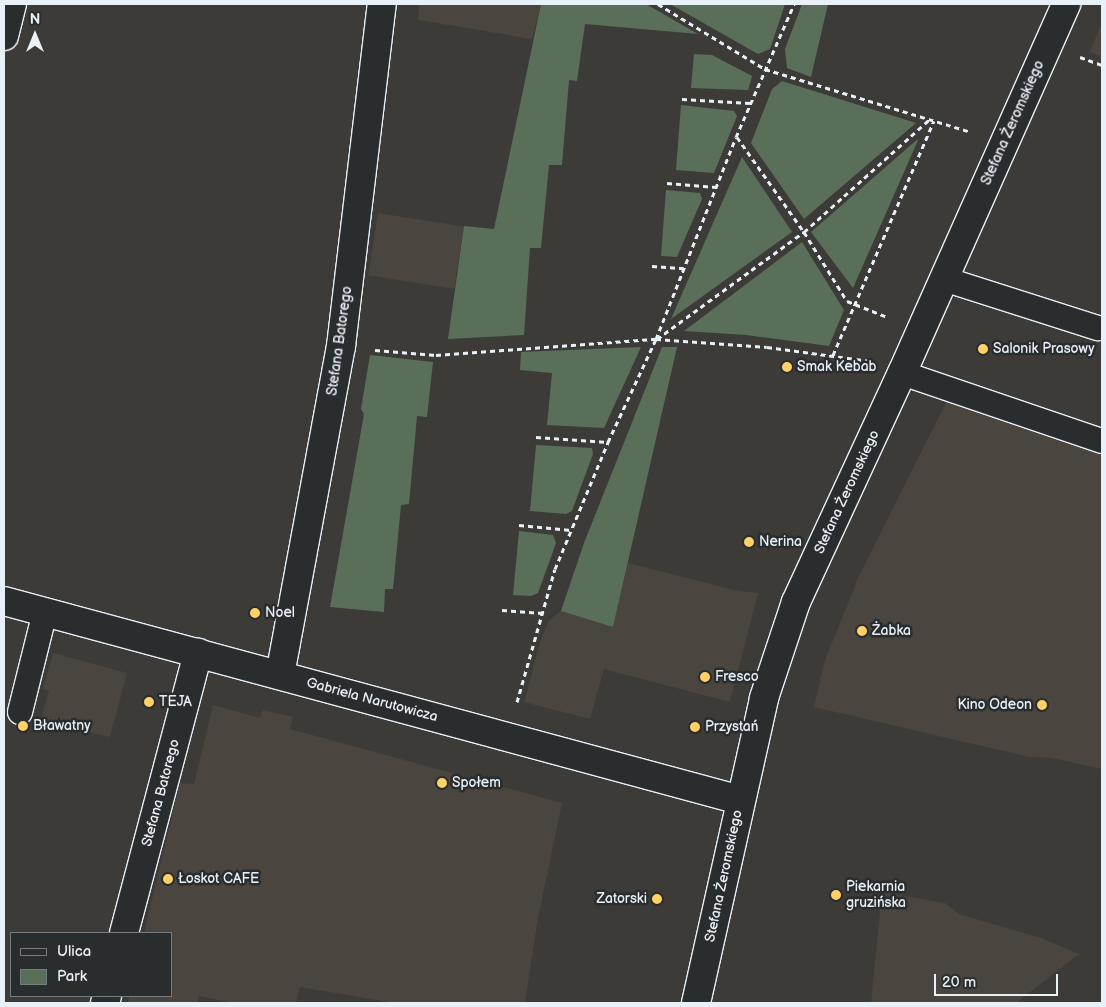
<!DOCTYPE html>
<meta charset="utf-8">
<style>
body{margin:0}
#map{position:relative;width:1106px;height:1007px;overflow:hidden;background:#3d3b38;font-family:"Balsamiq Sans",sans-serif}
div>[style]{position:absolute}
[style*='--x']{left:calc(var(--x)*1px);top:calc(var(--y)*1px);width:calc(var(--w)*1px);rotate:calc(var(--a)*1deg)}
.built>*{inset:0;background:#4a453f;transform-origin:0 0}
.green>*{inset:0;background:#5a6f59}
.path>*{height:3px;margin-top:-1.5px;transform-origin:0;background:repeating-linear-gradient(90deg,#e8f1f8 0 5px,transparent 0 9px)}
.roads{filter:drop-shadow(1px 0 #e8f1f8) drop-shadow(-1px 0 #e8f1f8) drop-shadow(0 1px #e8f1f8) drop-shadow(0 -1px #e8f1f8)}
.service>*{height:24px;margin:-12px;padding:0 12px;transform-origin:12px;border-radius:12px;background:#2a2d2e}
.minor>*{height:28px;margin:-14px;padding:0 14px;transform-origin:14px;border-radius:14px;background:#2a2d2e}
.tertiary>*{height:28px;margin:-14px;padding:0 14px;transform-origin:14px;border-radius:14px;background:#2a2d2e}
.dots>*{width:14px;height:14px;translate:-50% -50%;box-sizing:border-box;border:2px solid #2a2d2e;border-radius:50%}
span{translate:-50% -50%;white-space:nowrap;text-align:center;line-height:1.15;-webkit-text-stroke:5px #2a2d2e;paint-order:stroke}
.street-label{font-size:14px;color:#e8f1f8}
.poi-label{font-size:14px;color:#e8f1f8}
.left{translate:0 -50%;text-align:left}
.right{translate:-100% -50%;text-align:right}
.frame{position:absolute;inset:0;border:5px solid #e8f1f8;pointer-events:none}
.legend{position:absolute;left:10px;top:932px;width:162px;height:65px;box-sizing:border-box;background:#2a2d2e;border:1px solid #767b7f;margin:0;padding:6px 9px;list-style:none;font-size:15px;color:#e8f1f8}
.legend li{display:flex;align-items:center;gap:10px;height:25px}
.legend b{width:25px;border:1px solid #767b7f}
.north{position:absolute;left:10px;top:10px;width:50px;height:50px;-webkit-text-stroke:4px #2a2d2e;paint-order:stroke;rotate:0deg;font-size:14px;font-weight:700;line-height:20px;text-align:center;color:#e8f1f8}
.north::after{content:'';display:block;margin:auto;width:18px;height:22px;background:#e8f1f8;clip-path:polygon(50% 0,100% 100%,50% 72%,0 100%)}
.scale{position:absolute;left:934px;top:974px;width:124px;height:22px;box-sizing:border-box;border:2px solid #e8f1f8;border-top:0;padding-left:6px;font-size:15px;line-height:18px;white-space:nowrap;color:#e8f1f8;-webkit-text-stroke:4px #2a2d2e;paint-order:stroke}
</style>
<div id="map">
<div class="built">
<div style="clip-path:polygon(419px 4px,541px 4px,532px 39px,418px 20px)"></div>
<div style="clip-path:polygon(1102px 22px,1102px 57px,1090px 52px)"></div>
<div style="left:378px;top:213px;width:87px;height:63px;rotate:9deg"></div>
<div style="clip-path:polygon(955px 385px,1102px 432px,1102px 769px,1052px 758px,1030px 757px,814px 707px,825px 660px,859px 576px)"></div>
<div style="clip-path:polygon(628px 563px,738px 591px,758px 593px,730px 702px,604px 669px,590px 719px,524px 702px,539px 646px,549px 620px,561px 611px,613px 627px)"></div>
<div style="clip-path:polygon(53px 653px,127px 673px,110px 737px,40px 722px,49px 691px,43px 689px)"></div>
<div style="clip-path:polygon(213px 705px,260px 718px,263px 710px,293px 717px,290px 729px,562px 803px,538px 918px,525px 1003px,395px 1003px,300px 987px,296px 1003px,234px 1003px,199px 996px,197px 1003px,127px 1003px,130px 996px,171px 996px,171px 933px,144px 933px,180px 783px,194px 784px)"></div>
<div style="clip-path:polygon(882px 892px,945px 903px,959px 914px,1041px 938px,1079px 954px,1016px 1003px,871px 1003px)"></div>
</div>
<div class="green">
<div style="clip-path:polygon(541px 4px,646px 4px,698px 34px,585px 24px,577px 81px,569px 80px,562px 165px,549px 165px,541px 248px,530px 248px,524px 335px,448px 339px,464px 226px,494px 229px)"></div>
<div style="clip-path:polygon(670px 4px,785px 4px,770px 49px,758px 54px)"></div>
<div style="clip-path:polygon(802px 4px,828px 4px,811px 77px,787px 68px,785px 49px)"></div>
<div style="clip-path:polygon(694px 54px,712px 55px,752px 76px,748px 90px,691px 88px)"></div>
<div style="clip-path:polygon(782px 81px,916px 123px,804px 219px,751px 143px,772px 89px)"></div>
<div style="clip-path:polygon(681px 105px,734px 111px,737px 116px,714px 173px,676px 170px)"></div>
<div style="clip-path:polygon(919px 138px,853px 288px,811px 232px)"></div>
<div style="clip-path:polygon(742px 157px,792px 232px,671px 319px)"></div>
<div style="clip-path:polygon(666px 190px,700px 193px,702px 199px,677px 257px,661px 256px)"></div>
<div style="clip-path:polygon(802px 242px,844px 310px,829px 346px,746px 335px,684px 331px)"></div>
<div style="clip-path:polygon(641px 347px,604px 428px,547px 425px,552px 373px,520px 370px,521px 352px)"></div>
<div style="clip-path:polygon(662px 347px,677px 347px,613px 627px,561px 611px,584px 543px)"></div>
<div style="clip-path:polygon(370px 355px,433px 362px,427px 417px,417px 416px,409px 504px,401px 505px,393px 589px,385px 589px,384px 612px,330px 607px,364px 414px,361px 409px)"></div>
<div style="clip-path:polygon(536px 445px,592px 448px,593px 454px,572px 511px,566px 514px,530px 511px)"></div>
<div style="clip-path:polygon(519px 531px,553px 535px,556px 543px,538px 593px,531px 596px,513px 595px)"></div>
</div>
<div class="path">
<div style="--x:658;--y:4;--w:125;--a:31.3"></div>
<div style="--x:765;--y:69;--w:215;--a:17"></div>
<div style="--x:1080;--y:57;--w:23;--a:20"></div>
<div style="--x:682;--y:99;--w:68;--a:3.4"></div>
<div style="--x:737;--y:137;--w:116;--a:54.8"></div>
<div style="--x:804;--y:232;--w:81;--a:58.1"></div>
<div style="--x:847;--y:301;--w:43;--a:21.8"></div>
<div style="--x:667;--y:183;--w:49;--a:4.7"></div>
<div style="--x:652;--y:266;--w:32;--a:4"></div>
<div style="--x:657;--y:339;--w:182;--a:-36.1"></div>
<div style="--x:804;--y:232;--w:169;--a:-41.9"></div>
<div style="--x:375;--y:350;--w:61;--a:4.7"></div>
<div style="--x:436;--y:355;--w:221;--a:-4.2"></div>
<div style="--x:656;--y:339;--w:111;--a:4.1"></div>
<div style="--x:767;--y:347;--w:104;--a:7.7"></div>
<div style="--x:833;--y:355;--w:255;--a:-66.7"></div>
<div style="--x:536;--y:437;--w:72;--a:4"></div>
<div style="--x:519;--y:525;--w:52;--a:5.5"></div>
<div style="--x:502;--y:610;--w:41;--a:4.2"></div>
<div style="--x:517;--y:702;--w:138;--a:-74.1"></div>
<div style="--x:555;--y:569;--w:138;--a:-67.3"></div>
<div style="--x:608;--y:442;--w:114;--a:-65"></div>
<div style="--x:656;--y:339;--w:217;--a:-68.4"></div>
<div style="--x:736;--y:137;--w:145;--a:-66.4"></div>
</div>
<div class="roads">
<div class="service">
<div style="--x:944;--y:279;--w:162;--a:17.7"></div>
<div style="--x:902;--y:373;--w:211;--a:18.8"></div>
<div style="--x:20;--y:712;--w:103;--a:-76"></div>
</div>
<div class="minor">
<div style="--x:4;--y:601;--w:762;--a:15.13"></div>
<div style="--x:280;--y:675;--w:335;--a:-79.5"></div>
<div style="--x:341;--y:346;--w:344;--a:-83.2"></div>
<div style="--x:124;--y:933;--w:290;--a:-75.2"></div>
<div style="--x:105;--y:1003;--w:7;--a:-74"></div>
<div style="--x:696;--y:1003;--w:312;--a:-77.4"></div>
<div style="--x:764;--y:698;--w:101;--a:-71.6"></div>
<div style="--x:796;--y:602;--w:252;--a:-65.2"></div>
<div style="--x:902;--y:373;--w:404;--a:-66"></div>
</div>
<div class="tertiary">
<div style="--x:4;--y:36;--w:33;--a:-76"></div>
</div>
</div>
<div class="dots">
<div style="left:983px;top:349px;background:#ffd166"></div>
<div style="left:787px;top:367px;background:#ffd166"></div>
<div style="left:749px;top:542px;background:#ffd166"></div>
<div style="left:255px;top:613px;background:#ffd166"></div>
<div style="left:862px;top:631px;background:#ffd166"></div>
<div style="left:705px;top:677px;background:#ffd166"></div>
<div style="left:149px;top:702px;background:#ffd166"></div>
<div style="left:1042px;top:705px;background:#ffd166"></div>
<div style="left:23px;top:726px;background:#ffd166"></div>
<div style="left:695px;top:727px;background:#ffd166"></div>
<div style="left:442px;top:783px;background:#ffd166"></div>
<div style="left:168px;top:879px;background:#ffd166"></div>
<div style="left:836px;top:895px;background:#ffd166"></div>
<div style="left:657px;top:899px;background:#ffd166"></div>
</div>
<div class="street-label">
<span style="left:1013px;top:123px;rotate:-66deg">Stefana Żeromskiego</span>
<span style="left:340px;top:341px;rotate:-82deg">Stefana Batorego</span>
<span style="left:847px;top:492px;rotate:-65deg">Stefana Żeromskiego</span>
<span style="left:372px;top:700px;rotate:15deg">Gabriela Narutowicza</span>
<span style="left:161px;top:793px;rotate:-75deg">Stefana Batorego</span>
<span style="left:724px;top:876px;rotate:-78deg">Stefana Żeromskiego</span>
</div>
<div class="poi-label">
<span class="left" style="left:993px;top:349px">Salonik Prasowy</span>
<span class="left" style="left:797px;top:367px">Smak Kebab</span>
<span class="left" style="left:759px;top:542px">Nerina</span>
<span class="left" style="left:265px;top:613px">Noel</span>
<span class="left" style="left:872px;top:631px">Żabka</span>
<span class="left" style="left:715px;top:677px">Fresco</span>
<span class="left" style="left:159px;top:702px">TEJA</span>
<span class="right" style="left:1032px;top:705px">Kino Odeon</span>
<span class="left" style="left:33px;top:726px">Bławatny</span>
<span class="left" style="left:705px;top:727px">Przystań</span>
<span class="left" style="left:452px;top:783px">Społem</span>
<span class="left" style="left:178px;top:879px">Łoskot CAFE</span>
<span class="left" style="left:846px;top:895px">Piekarnia<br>gruzińska</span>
<span class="right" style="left:647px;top:899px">Zatorski</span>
</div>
<div class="frame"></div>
<ul class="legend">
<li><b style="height:6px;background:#2a2d2e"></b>Ulica</li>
<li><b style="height:14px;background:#5a6f59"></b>Park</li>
</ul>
<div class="north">N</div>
<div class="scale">20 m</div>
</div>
